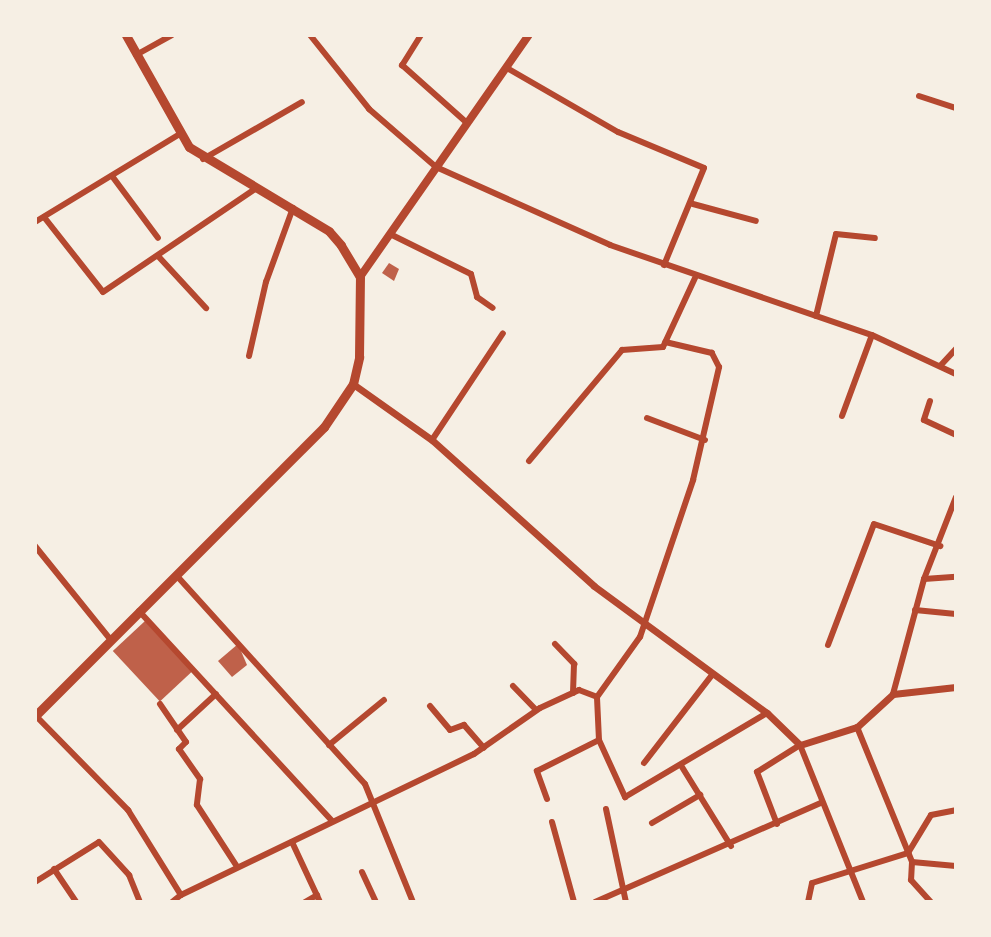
<!DOCTYPE html>
<style>
body{margin:0}
#map{position:relative;width:991px;height:937px;overflow:hidden;background:#f6efe4;font-family:"Roboto Serif",serif}
div>[style]{position:absolute}
[style*='--x']{left:calc(var(--x)*1px);top:calc(var(--y)*1px);width:calc(var(--w)*1px);rotate:calc(var(--a)*1deg)}
.building>*{inset:0;background:#bf614a;transform-origin:0 0}
.minor>*{height:6px;margin:-3px;padding:0 3px;transform-origin:3px;border-radius:3px;background:#b5482f}
.tertiary>*{height:7px;margin:-3.5px;padding:0 3.5px;transform-origin:3.5px;border-radius:3.5px;background:#b5482f}
.secondary>*{height:8px;margin:-4px;padding:0 4px;transform-origin:4px;border-radius:4px;background:#b5482f}
.primary>*{height:9px;margin:-4.5px;padding:0 4.5px;transform-origin:4.5px;border-radius:4.5px;background:#b5482f}
span{translate:-50% -50%;white-space:nowrap;text-align:center;line-height:1.15;-webkit-text-stroke:6px #f6efe4;paint-order:stroke}
.frame{position:absolute;inset:0;border:37px solid #f6efe4;pointer-events:none}
</style>
<div id="map">
<div class="building">
<div style="clip-path:polygon(389px 263px,399px 269px,394px 281px,382px 273px)"></div>
<div style="left:145px;top:621px;width:69px;height:44px;rotate:47deg"></div>
<div style="clip-path:polygon(238px 644px,247px 665px,232px 677px,218px 661px)"></div>
</div>
<div class="minor">
<div style="--x:310;--y:35;--w:95;--a:51.4"></div>
<div style="--x:369;--y:109;--w:89;--a:40.9"></div>
<div style="--x:436;--y:167;--w:191;--a:24.1"></div>
<div style="--x:610;--y:245;--w:277;--a:19"></div>
<div style="--x:872;--y:335;--w:93;--a:24.9"></div>
<div style="--x:421;--y:35;--w:36;--a:122"></div>
<div style="--x:402;--y:65;--w:86;--a:41.7"></div>
<div style="--x:136;--y:55;--w:41;--a:-29.1"></div>
<div style="--x:507;--y:68;--w:128;--a:30"></div>
<div style="--x:618;--y:132;--w:93;--a:22.7"></div>
<div style="--x:704;--y:168;--w:105;--a:112.4"></div>
<div style="--x:919;--y:96;--w:39;--a:18"></div>
<div style="--x:203;--y:159;--w:114;--a:-29.9"></div>
<div style="--x:112;--y:176;--w:77;--a:53.4"></div>
<div style="--x:693;--y:204;--w:65;--a:15.1"></div>
<div style="--x:44;--y:217;--w:95;--a:51.8"></div>
<div style="--x:103;--y:292;--w:184;--a:-34.1"></div>
<div style="--x:35;--y:222;--w:167;--a:-31.3"></div>
<div style="--x:392;--y:235;--w:88;--a:26.3"></div>
<div style="--x:471;--y:274;--w:24;--a:75"></div>
<div style="--x:477;--y:297;--w:19;--a:35"></div>
<div style="--x:158;--y:256;--w:71;--a:47.3"></div>
<div style="--x:816;--y:316;--w:84;--a:-76.3"></div>
<div style="--x:836;--y:234;--w:39;--a:6"></div>
<div style="--x:249;--y:356;--w:76;--a:-77.1"></div>
<div style="--x:266;--y:282;--w:79;--a:-70"></div>
<div style="--x:941;--y:365;--w:22;--a:-47"></div>
<div style="--x:930;--y:401;--w:20;--a:108"></div>
<div style="--x:924;--y:420;--w:35;--a:25"></div>
<div style="--x:842;--y:416;--w:86;--a:-69.7"></div>
<div style="--x:647;--y:418;--w:62;--a:20.8"></div>
<div style="--x:432;--y:440;--w:128;--a:-56.4"></div>
<div style="--x:529;--y:461;--w:145;--a:-50"></div>
<div style="--x:622;--y:350;--w:41;--a:-4.2"></div>
<div style="--x:663;--y:347;--w:76;--a:-65.1"></div>
<div style="--x:35;--y:546;--w:119;--a:51.1"></div>
<div style="--x:177;--y:576;--w:280;--a:47.9"></div>
<div style="--x:365;--y:784;--w:127;--a:67.9"></div>
<div style="--x:924;--y:579;--w:32;--a:-4"></div>
<div style="--x:915;--y:610;--w:41;--a:5.6"></div>
<div style="--x:139;--y:611;--w:284;--a:47.4"></div>
<div style="--x:555;--y:644;--w:28;--a:46"></div>
<div style="--x:574;--y:664;--w:29;--a:92"></div>
<div style="--x:828;--y:645;--w:129;--a:-69.2"></div>
<div style="--x:874;--y:524;--w:70;--a:18.4"></div>
<div style="--x:513;--y:686;--w:33;--a:46"></div>
<div style="--x:893;--y:694;--w:119;--a:-74.9"></div>
<div style="--x:924;--y:579;--w:88;--a:-68.7"></div>
<div style="--x:160;--y:704;--w:46;--a:55.6"></div>
<div style="--x:186;--y:742;--w:10;--a:135"></div>
<div style="--x:179;--y:749;--w:37;--a:55"></div>
<div style="--x:200;--y:779;--w:26;--a:97"></div>
<div style="--x:197;--y:805;--w:72;--a:57"></div>
<div style="--x:430;--y:706;--w:31;--a:50"></div>
<div style="--x:450;--y:730;--w:15;--a:-20"></div>
<div style="--x:464;--y:725;--w:30;--a:49"></div>
<div style="--x:36;--y:716;--w:132;--a:45.6"></div>
<div style="--x:128;--y:810;--w:100;--a:58.1"></div>
<div style="--x:181;--y:895;--w:325;--a:-25.7"></div>
<div style="--x:474;--y:754;--w:80;--a:-34.9"></div>
<div style="--x:540;--y:708;--w:43;--a:-24.8"></div>
<div style="--x:579;--y:690;--w:19;--a:21"></div>
<div style="--x:597;--y:697;--w:74;--a:-54.4"></div>
<div style="--x:640;--y:637;--w:166;--a:-71.3"></div>
<div style="--x:693;--y:480;--w:116;--a:-77"></div>
<div style="--x:719;--y:367;--w:16;--a:-117"></div>
<div style="--x:712;--y:353;--w:48;--a:-166.8"></div>
<div style="--x:857;--y:727;--w:146;--a:67.8"></div>
<div style="--x:912;--y:862;--w:18;--a:93"></div>
<div style="--x:911;--y:880;--w:30;--a:48"></div>
<div style="--x:177;--y:730;--w:53;--a:-42.7"></div>
<div style="--x:599;--y:740;--w:63;--a:65.5"></div>
<div style="--x:625;--y:797;--w:165;--a:-30.6"></div>
<div style="--x:329;--y:745;--w:71;--a:-39.3"></div>
<div style="--x:644;--y:763;--w:111;--a:-52.3"></div>
<div style="--x:682;--y:767;--w:93;--a:58.2"></div>
<div style="--x:547;--y:799;--w:30;--a:-110"></div>
<div style="--x:537;--y:771;--w:69;--a:-26.6"></div>
<div style="--x:599;--y:740;--w:43;--a:-92.7"></div>
<div style="--x:606;--y:809;--w:95;--a:77.9"></div>
<div style="--x:552;--y:822;--w:83;--a:74.6"></div>
<div style="--x:652;--y:823;--w:56;--a:-30.3"></div>
<div style="--x:777;--y:824;--w:56;--a:-111"></div>
<div style="--x:757;--y:772;--w:51;--a:-32.1"></div>
<div style="--x:800;--y:745;--w:169;--a:68.1"></div>
<div style="--x:292;--y:842;--w:66;--a:65"></div>
<div style="--x:912;--y:862;--w:44;--a:5.2"></div>
<div style="--x:54;--y:869;--w:40;--a:56"></div>
<div style="--x:362;--y:872;--w:33;--a:65"></div>
<div style="--x:35;--y:882;--w:75;--a:-32"></div>
<div style="--x:99;--y:842;--w:45;--a:47.7"></div>
<div style="--x:129;--y:875;--w:29;--a:68"></div>
<div style="--x:172;--y:902;--w:11;--a:-38"></div>
<div style="--x:305;--y:902;--w:14;--a:-30"></div>
<div style="--x:595;--y:902;--w:247;--a:-23.7"></div>
<div style="--x:808;--y:902;--w:19;--a:-78"></div>
<div style="--x:812;--y:883;--w:101;--a:-17.4"></div>
<div style="--x:908;--y:853;--w:44;--a:-58.8"></div>
<div style="--x:931;--y:815;--w:25;--a:-11"></div>
</div>
<div class="tertiary">
<div style="--x:353;--y:384;--w:97;--a:35.3"></div>
<div style="--x:432;--y:440;--w:218;--a:42"></div>
<div style="--x:594;--y:586;--w:215;--a:36.3"></div>
<div style="--x:767;--y:713;--w:46;--a:44.1"></div>
<div style="--x:800;--y:745;--w:60;--a:-17.5"></div>
<div style="--x:857;--y:727;--w:49;--a:-42.5"></div>
<div style="--x:893;--y:694;--w:63;--a:-6.3"></div>
</div>
<div class="secondary">
<div style="--x:360;--y:277;--w:295;--a:-55.1"></div>
</div>
<div class="primary">
<div style="--x:35;--y:716;--w:409;--a:-45"></div>
<div style="--x:324;--y:427;--w:52;--a:-56"></div>
<div style="--x:353;--y:384;--w:28;--a:-77"></div>
<div style="--x:359;--y:357;--w:80;--a:-89.3"></div>
<div style="--x:360;--y:277;--w:37;--a:-121"></div>
<div style="--x:341;--y:245;--w:18;--a:-131"></div>
<div style="--x:329;--y:231;--w:163;--a:-149"></div>
<div style="--x:189;--y:147;--w:129;--a:-119.4"></div>
</div>
<div class="frame"></div>
</div>
